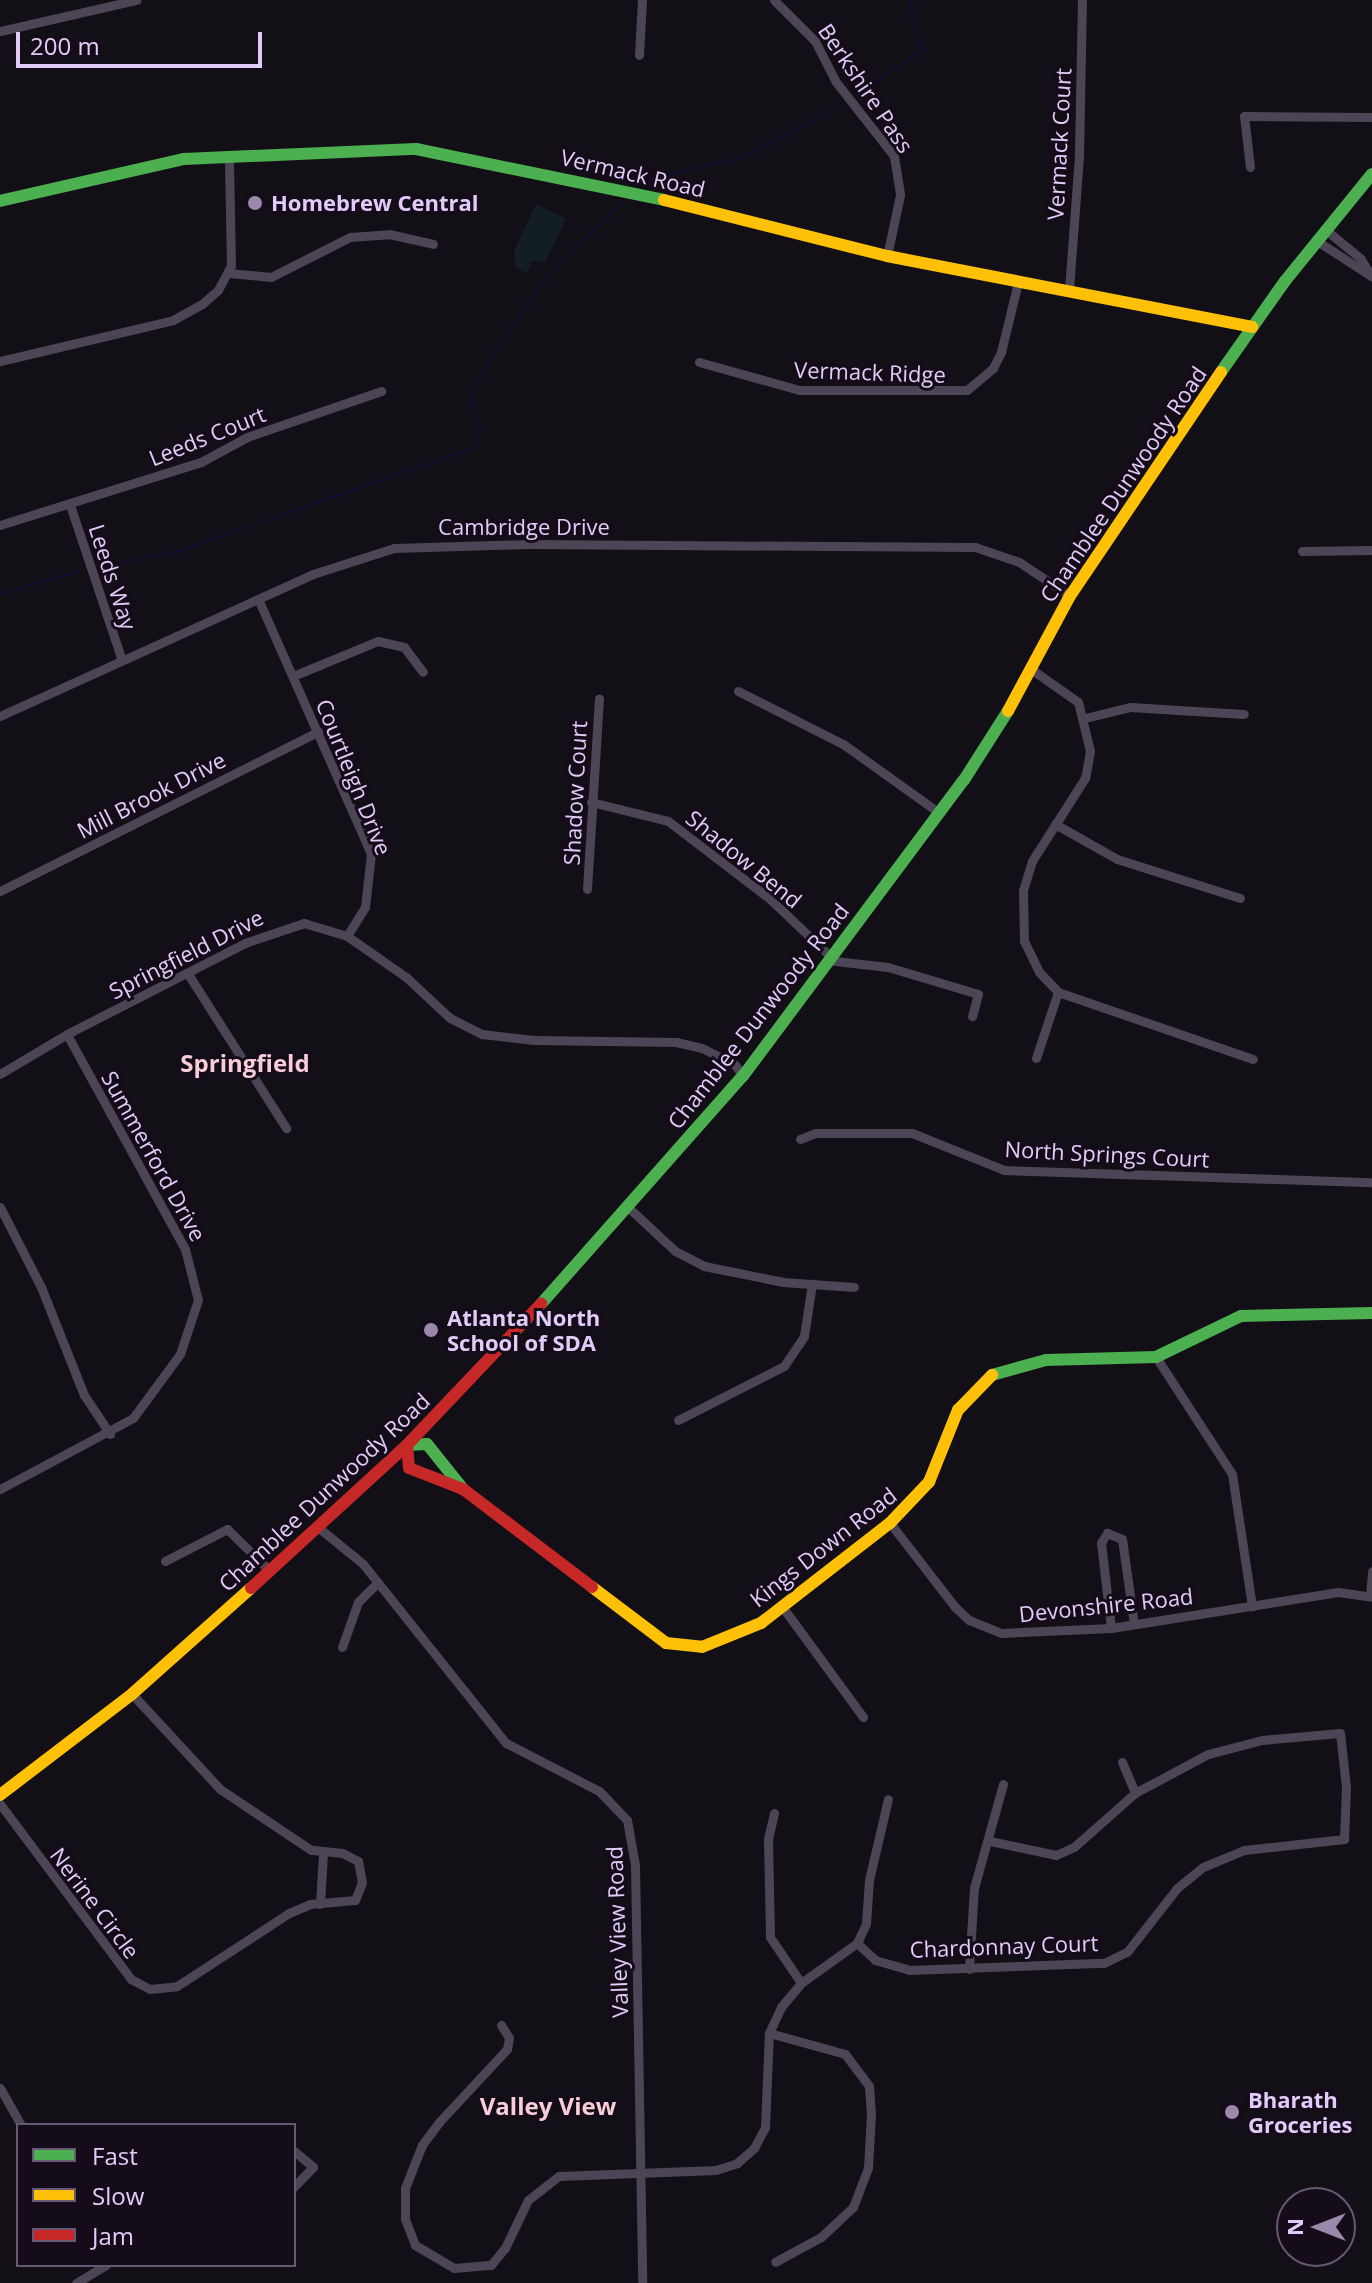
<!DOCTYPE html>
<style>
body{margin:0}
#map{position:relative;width:1372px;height:2283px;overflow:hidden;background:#130f16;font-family:"Open Sans",sans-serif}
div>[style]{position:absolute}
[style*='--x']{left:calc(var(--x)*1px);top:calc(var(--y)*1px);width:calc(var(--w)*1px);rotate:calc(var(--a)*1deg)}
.green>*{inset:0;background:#121d24}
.stream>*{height:2px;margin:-1px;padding:0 1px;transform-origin:1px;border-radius:1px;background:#0e0d2f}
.street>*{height:9px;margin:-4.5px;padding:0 4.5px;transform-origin:4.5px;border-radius:4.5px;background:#4c4556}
.fast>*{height:12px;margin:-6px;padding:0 6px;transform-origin:6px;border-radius:6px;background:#4caf50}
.slow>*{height:12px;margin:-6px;padding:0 6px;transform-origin:6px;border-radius:6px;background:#ffc107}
.jam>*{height:12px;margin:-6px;padding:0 6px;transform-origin:6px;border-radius:6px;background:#c62828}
.dots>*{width:22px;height:22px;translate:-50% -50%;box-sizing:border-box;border:4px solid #140c19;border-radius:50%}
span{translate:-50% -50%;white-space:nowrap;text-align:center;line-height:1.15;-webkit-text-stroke:6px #140c19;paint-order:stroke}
.street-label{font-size:22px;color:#e2cbf9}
.poi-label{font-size:22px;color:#e2cbf9;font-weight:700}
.left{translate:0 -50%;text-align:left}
.neighbourhood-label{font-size:24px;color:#f9cdd8;font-weight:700}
.legend{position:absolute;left:16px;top:2123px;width:280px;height:144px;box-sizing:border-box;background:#140c19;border:2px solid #665873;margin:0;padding:10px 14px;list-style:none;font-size:24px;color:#e2cbf9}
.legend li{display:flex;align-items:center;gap:16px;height:40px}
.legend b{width:40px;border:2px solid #665873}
.north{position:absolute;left:1276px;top:2187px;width:80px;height:80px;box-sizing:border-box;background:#140c19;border:2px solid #665873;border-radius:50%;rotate:270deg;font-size:22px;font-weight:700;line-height:32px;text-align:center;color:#e2cbf9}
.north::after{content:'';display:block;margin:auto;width:28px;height:36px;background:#9a89aa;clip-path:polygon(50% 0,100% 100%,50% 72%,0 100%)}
.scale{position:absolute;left:16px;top:32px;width:246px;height:36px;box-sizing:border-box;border:4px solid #e2cbf9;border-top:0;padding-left:10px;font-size:24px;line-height:28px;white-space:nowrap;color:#e2cbf9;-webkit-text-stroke:6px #140c19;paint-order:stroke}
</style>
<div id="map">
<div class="green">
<div style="clip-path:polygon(536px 204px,566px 219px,545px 263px,532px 261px,527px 273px,516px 268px,514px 251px)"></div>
</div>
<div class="stream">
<div style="--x:864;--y:89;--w:71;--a:-33.5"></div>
<div style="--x:923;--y:50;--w:29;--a:-112"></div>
<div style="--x:912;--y:23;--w:23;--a:-92"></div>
<div style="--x:639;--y:180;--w:105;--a:-12.1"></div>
<div style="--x:742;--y:158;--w:106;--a:-28"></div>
<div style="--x:114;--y:564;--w:63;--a:-11"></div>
<div style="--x:176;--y:552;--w:317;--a:-19.3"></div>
<div style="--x:475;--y:447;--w:21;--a:-76"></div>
<div style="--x:480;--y:427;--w:33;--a:-108"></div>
<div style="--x:470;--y:396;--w:73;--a:-60.3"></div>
<div style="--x:506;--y:333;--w:88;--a:-52.9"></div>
<div style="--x:559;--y:263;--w:89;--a:-43.2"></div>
<div style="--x:0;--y:594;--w:82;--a:-16.2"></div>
</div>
<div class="street">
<div style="--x:774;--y:0;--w:58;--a:45"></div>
<div style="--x:815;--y:41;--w:46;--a:62.9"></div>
<div style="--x:836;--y:82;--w:94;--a:51.9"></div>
<div style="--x:894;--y:156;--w:39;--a:81"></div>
<div style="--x:900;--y:195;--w:62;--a:102"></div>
<div style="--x:0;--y:31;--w:140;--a:-12.8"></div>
<div style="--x:639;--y:55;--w:55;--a:-86.9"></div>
<div style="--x:1250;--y:167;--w:51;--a:-96.7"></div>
<div style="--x:1244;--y:116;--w:128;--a:0.4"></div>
<div style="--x:1326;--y:230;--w:44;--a:39.5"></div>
<div style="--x:1360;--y:258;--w:22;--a:58"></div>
<div style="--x:1317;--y:241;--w:64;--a:32.9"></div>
<div style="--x:229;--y:273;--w:42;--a:5.4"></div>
<div style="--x:271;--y:277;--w:89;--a:-26.9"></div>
<div style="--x:350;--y:237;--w:39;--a:-4"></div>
<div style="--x:389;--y:234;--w:45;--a:12.8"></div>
<div style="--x:1069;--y:289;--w:134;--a:-85.7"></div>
<div style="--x:1079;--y:155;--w:155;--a:-88.9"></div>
<div style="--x:0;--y:361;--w:178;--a:-13.3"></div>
<div style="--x:173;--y:320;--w:33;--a:-29"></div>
<div style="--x:202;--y:304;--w:21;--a:-41"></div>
<div style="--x:218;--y:290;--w:27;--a:-62"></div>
<div style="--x:231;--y:266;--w:109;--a:-91.1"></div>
<div style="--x:699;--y:362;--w:104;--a:15.6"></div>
<div style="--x:799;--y:390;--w:168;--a:0"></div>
<div style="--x:967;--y:390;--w:34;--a:-40"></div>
<div style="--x:993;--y:368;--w:18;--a:-63"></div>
<div style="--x:1001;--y:352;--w:72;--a:-76.3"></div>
<div style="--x:70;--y:505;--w:163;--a:71.5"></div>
<div style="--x:0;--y:525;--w:211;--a:-17.4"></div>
<div style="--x:201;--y:462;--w:52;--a:-28.5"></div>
<div style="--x:247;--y:437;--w:142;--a:-18.9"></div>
<div style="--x:1302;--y:551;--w:70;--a:-0.8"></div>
<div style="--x:259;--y:601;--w:277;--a:66.1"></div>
<div style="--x:371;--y:854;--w:53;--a:96.5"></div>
<div style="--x:365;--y:907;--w:34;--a:122"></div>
<div style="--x:1031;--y:669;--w:57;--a:35.1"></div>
<div style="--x:1078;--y:702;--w:50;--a:76.2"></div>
<div style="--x:1090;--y:751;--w:27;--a:100"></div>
<div style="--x:1085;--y:778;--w:98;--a:122.6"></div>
<div style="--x:1032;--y:861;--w:30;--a:107"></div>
<div style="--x:1023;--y:890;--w:51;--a:88.9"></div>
<div style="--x:1024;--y:941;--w:34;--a:64"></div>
<div style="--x:1039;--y:972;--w:28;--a:46"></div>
<div style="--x:1058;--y:992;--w:206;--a:19"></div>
<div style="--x:293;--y:676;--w:92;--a:-22.4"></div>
<div style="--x:378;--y:641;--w:27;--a:13"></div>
<div style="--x:404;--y:647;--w:31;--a:53"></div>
<div style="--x:738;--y:691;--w:118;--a:26.8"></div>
<div style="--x:843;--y:744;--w:117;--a:35.6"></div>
<div style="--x:0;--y:716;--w:344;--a:-24.4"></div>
<div style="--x:313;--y:574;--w:85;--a:-17.8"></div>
<div style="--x:394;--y:548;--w:135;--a:-1.7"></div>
<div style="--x:529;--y:544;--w:446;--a:0.4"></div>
<div style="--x:975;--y:547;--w:46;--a:18.8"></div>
<div style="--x:1019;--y:562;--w:61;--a:33.7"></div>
<div style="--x:1085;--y:718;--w:46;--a:-13.7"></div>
<div style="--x:1130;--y:707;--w:114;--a:3.5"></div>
<div style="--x:591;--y:802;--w:79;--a:13.9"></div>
<div style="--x:668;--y:821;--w:128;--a:37.4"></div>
<div style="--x:770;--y:899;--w:90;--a:43.6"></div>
<div style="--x:835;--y:961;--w:53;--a:6.5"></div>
<div style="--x:888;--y:967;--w:94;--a:16.7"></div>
<div style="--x:978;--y:994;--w:23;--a:105"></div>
<div style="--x:1055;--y:824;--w:71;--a:29.4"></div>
<div style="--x:1117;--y:859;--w:129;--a:17.6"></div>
<div style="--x:587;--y:889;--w:191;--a:-86.4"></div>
<div style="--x:0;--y:891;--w:356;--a:-26.6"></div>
<div style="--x:188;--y:974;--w:183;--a:57.5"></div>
<div style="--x:1036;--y:1058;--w:70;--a:-71.6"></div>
<div style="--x:0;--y:1074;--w:78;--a:-30.8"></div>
<div style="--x:67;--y:1034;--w:200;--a:-27.1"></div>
<div style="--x:245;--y:943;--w:62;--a:-18.7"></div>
<div style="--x:304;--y:923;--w:45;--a:16.8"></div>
<div style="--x:347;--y:936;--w:72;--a:34.8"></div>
<div style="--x:406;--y:977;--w:60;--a:43"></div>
<div style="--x:450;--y:1018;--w:36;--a:27"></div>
<div style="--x:482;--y:1034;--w:52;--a:6.6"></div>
<div style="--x:534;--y:1040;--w:142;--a:0.8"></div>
<div style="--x:676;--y:1042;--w:27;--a:13"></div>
<div style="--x:702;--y:1048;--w:37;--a:27"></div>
<div style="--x:735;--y:1065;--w:14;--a:54"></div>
<div style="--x:800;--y:1139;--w:17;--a:-21"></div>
<div style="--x:816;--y:1133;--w:96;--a:0"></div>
<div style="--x:912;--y:1133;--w:99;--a:21.9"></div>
<div style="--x:1004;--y:1170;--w:368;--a:1.9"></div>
<div style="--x:0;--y:1207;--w:90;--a:62.9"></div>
<div style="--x:41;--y:1287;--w:116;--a:68.3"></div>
<div style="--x:84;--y:1395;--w:47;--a:56.3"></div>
<div style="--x:630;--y:1209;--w:62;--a:43"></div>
<div style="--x:675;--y:1251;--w:33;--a:27"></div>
<div style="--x:704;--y:1266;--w:81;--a:11.4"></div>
<div style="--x:783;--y:1282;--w:71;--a:4"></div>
<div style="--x:1156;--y:1357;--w:140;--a:57"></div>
<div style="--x:1232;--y:1474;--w:134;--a:81.4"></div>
<div style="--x:678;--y:1420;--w:119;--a:-27"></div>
<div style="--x:784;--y:1366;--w:36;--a:-56"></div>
<div style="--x:804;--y:1336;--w:53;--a:-81.3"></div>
<div style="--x:0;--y:1489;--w:151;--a:-28.1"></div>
<div style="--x:133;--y:1418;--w:79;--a:-53.7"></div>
<div style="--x:180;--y:1354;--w:57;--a:-71.6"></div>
<div style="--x:198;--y:1300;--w:53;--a:-104.3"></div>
<div style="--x:185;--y:1249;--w:245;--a:-118.8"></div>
<div style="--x:890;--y:1523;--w:106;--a:52.3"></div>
<div style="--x:955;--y:1607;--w:19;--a:43"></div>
<div style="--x:969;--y:1620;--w:35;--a:22"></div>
<div style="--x:1001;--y:1633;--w:110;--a:-2.6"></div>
<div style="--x:1111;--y:1628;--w:230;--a:-9"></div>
<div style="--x:1338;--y:1592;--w:34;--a:8"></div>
<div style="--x:319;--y:1528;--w:57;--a:39.3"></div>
<div style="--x:363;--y:1564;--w:229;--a:51.4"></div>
<div style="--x:506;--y:1743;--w:105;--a:27.3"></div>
<div style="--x:599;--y:1791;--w:40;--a:46"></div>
<div style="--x:627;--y:1820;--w:46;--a:79.9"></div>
<div style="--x:635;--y:1865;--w:418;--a:89"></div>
<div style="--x:165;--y:1561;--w:70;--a:-27.3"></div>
<div style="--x:227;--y:1529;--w:60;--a:44.3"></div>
<div style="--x:1370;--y:1596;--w:25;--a:-85"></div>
<div style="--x:781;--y:1605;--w:139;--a:53.8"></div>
<div style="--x:1111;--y:1628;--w:86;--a:-96.7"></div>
<div style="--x:1101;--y:1543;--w:12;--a:-59"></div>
<div style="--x:1107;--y:1533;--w:16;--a:22"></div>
<div style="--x:1122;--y:1539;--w:86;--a:82"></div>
<div style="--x:342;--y:1647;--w:48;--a:-70.4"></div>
<div style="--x:358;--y:1602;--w:28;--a:-45"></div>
<div style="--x:1122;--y:1762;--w:34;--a:67"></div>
<div style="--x:0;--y:1804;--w:219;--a:53.2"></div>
<div style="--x:131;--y:1979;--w:21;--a:28"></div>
<div style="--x:150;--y:1989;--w:27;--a:-6"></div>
<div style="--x:177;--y:1986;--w:134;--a:-33.1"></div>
<div style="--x:289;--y:1913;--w:23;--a:-23"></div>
<div style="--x:310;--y:1904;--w:45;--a:-5.1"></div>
<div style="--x:355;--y:1900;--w:18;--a:-68"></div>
<div style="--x:362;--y:1883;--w:22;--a:-100"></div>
<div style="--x:358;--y:1861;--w:18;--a:-153"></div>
<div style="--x:342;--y:1853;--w:31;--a:-174"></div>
<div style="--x:311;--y:1850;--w:110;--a:-146.2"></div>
<div style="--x:220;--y:1789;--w:129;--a:-132.8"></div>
<div style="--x:774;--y:1813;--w:28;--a:103"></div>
<div style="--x:768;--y:1840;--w:97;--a:88.8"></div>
<div style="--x:770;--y:1937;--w:55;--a:56"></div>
<div style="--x:320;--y:1904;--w:51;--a:-86.6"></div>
<div style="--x:857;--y:1943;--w:25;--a:43"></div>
<div style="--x:875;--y:1960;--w:35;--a:16"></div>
<div style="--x:909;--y:1970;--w:195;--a:-2.1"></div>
<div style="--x:1104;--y:1963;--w:25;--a:-26"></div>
<div style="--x:1127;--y:1952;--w:81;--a:-52"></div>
<div style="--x:1177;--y:1888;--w:33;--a:-39"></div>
<div style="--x:1203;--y:1867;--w:44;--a:-22.5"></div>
<div style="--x:1244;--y:1850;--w:101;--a:-6.3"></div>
<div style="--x:1344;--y:1839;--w:52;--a:-87.8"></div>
<div style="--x:1346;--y:1787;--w:54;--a:-96.3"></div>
<div style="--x:1340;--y:1733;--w:78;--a:174.9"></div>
<div style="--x:1262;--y:1740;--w:56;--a:165.5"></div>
<div style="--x:1208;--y:1754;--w:83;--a:151.9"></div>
<div style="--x:1135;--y:1793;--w:81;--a:138.5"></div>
<div style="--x:1074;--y:1847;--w:20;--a:156"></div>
<div style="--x:1056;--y:1855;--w:67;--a:-168"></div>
<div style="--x:969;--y:1969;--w:81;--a:-86.5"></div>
<div style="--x:974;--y:1888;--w:108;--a:-74.4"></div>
<div style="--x:501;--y:2025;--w:15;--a:58"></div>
<div style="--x:509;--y:2038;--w:11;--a:100"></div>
<div style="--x:507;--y:2049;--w:98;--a:132.9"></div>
<div style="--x:440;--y:2121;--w:30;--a:127"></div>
<div style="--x:422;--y:2145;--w:46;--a:111.6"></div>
<div style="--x:405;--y:2188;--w:31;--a:90"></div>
<div style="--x:405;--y:2219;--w:28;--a:69"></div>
<div style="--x:415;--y:2245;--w:45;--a:30.5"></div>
<div style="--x:454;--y:2268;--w:37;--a:-5"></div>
<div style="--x:491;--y:2265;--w:22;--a:-51"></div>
<div style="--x:505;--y:2248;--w:53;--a:-64.4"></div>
<div style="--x:528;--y:2200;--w:39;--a:-38"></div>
<div style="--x:559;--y:2176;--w:157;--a:-2.2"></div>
<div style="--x:716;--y:2170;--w:22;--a:-18"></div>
<div style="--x:737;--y:2163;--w:23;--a:-41"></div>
<div style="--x:754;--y:2148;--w:24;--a:-62"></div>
<div style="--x:765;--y:2127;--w:94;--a:-87.6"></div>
<div style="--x:769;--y:2033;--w:29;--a:-65"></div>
<div style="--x:781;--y:2007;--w:31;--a:-50"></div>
<div style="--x:801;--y:1983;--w:69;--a:-35.5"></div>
<div style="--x:857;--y:1943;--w:21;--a:-65"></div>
<div style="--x:866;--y:1924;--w:44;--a:-86.1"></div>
<div style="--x:869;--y:1880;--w:83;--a:-76.8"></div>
<div style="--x:769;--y:2033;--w:79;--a:15.4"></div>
<div style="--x:845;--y:2054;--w:40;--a:53"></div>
<div style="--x:869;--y:2086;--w:28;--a:86"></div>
<div style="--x:871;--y:2114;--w:54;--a:93.2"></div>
<div style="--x:868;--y:2168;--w:42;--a:111"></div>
<div style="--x:853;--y:2207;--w:44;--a:136.8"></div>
<div style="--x:821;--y:2237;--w:52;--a:151.5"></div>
<div style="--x:0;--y:2088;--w:43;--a:60.4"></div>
<div style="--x:294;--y:2151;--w:25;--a:40"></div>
<div style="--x:313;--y:2167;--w:28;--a:134"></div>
<div style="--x:76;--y:2283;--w:35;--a:-31"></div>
</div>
<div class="fast">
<div style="--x:0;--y:201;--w:189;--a:-12.9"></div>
<div style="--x:184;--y:159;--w:232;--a:-2.5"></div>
<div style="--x:416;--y:149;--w:253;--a:11.6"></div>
<div style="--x:1221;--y:372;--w:111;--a:-54.9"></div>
<div style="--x:1285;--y:281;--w:138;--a:-50.9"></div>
<div style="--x:541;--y:1304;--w:305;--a:-48.5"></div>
<div style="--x:743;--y:1076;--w:369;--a:-53.3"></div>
<div style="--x:964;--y:780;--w:82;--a:-57.5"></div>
<div style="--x:992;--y:1375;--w:56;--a:-15.5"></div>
<div style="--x:1046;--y:1360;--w:110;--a:-1.6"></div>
<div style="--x:1156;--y:1357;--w:94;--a:-25.8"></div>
<div style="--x:1241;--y:1316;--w:131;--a:-1.3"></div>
<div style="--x:407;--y:1445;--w:20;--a:-3"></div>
<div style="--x:427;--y:1444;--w:58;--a:51.3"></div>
</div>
<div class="slow">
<div style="--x:664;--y:200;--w:230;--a:14.1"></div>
<div style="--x:887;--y:256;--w:372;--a:11"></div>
<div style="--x:1008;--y:711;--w:131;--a:-61.7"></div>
<div style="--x:1070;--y:596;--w:270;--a:-56"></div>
<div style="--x:592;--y:1587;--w:93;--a:37.1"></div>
<div style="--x:666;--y:1643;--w:36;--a:6"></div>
<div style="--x:702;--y:1647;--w:64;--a:-22.1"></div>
<div style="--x:761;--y:1623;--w:163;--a:-37.8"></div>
<div style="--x:890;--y:1523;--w:57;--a:-46.4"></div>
<div style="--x:929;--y:1482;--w:78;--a:-68.1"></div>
<div style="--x:958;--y:1410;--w:49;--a:-45.8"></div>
<div style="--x:0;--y:1795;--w:166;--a:-37.4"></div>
<div style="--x:132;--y:1694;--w:159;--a:-41.7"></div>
</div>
<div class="jam">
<div style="--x:407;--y:1445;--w:23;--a:85"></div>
<div style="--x:409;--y:1468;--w:58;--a:21.3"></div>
<div style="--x:463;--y:1489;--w:162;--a:37.2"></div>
<div style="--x:251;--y:1588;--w:212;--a:-42.5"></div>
<div style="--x:407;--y:1445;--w:195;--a:-46.5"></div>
</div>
<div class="dots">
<div style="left:255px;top:203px;background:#9a89aa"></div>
<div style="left:431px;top:1330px;background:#9a89aa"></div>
<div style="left:1232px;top:2112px;background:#9a89aa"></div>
</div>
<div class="street-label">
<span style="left:866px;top:88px;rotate:56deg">Berkshire Pass</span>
<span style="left:1059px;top:144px;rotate:-87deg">Vermack Court</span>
<span style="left:633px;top:173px;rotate:13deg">Vermack Road</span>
<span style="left:870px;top:372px;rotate:2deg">Vermack Ridge</span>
<span style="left:207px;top:436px;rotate:-22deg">Leeds Court</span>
<span style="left:1123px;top:484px;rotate:-56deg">Chamblee Dunwoody Road</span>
<span style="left:524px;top:527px">Cambridge Drive</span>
<span style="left:113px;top:577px;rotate:72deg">Leeds Way</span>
<span style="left:354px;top:777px;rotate:68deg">Courtleigh Drive</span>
<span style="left:575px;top:793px;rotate:-87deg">Shadow Court</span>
<span style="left:151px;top:795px;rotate:-27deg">Mill Brook Drive</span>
<span style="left:744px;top:859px;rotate:39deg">Shadow Bend</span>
<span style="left:186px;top:954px;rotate:-27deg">Springfield Drive</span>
<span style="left:758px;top:1016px;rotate:-52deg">Chamblee Dunwoody Road</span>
<span style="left:1107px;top:1154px;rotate:3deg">North Springs Court</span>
<span style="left:154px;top:1156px;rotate:61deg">Summerford Drive</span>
<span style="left:324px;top:1492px;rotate:-43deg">Chamblee Dunwoody Road</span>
<span style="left:823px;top:1547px;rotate:-38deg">Kings Down Road</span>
<span style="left:1106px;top:1605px;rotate:-6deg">Devonshire Road</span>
<span style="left:95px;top:1903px;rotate:53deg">Nerine Circle</span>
<span style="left:617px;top:1932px;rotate:-92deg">Valley View Road</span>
<span style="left:1004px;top:1946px;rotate:-2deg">Chardonnay Court</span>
</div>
<div class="poi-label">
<span class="left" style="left:271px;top:203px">Homebrew Central</span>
<span class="left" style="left:447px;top:1330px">Atlanta North<br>School of SDA</span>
<span class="left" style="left:1248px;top:2112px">Bharath<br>Groceries</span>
</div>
<div class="neighbourhood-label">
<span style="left:245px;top:1063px">Springfield</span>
<span style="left:548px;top:2106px">Valley View</span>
</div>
<ul class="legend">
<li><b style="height:10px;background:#4caf50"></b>Fast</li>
<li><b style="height:10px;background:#ffc107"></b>Slow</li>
<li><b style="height:10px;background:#c62828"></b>Jam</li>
</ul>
<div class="north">N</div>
<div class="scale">200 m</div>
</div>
